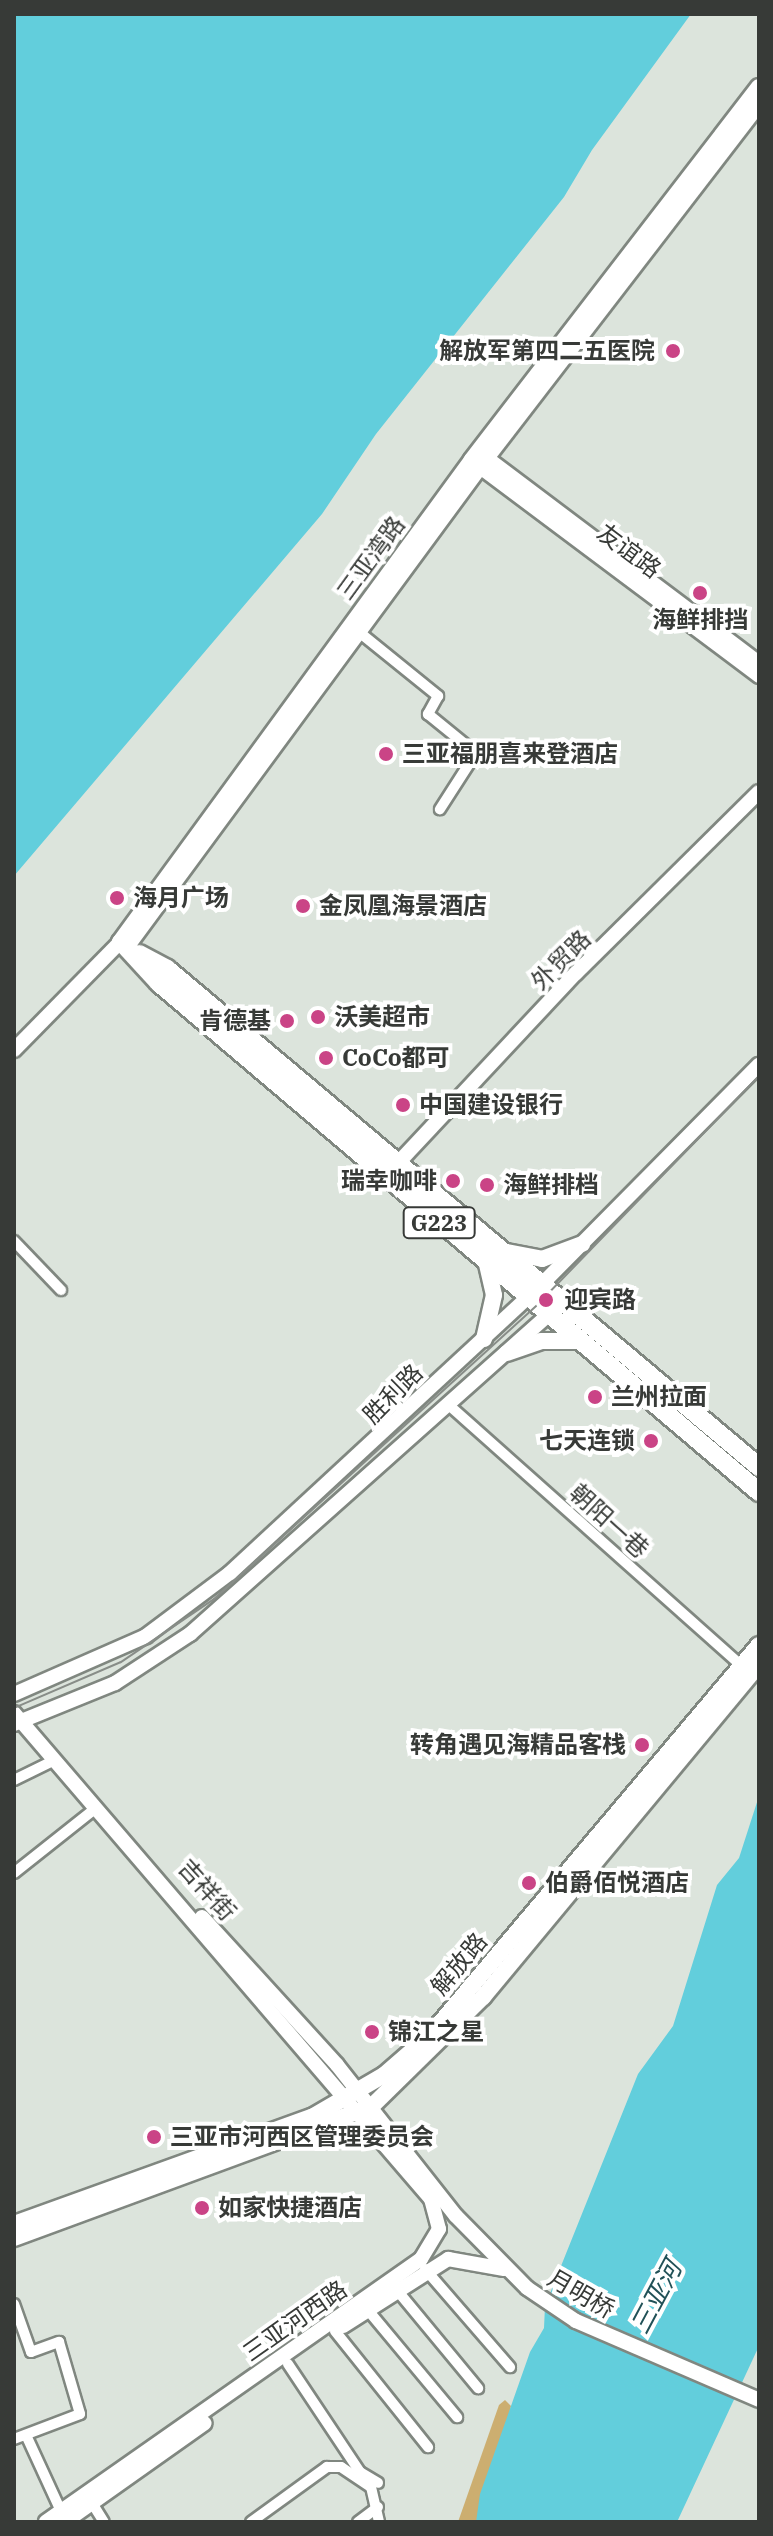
<!DOCTYPE html>
<meta charset="utf-8">
<style>
body{margin:0}
#map{position:relative;width:773px;height:2536px;overflow:hidden;background:#dce4dc;font-family:"IBM Plex Serif","Noto Sans SC",serif}
div>[style]{position:absolute}
[style*='--x']{left:calc(var(--x)*1px);top:calc(var(--y)*1px);width:calc(var(--w)*1px);rotate:calc(var(--a)*1deg)}
.green>*{inset:0;background:#ccae70}
.water>*{inset:0;background:#62cedc}
.roads{filter:drop-shadow(2px 0 #808780) drop-shadow(-2px 0 #808780) drop-shadow(0 2px #808780) drop-shadow(0 -2px #808780)}
.street>*{height:10px;margin:-5px;padding:0 5px;transform-origin:5px;border-radius:5px;background:#fff}
.secondary>*{height:14px;margin:-7px;padding:0 7px;transform-origin:7px;border-radius:7px;background:#fff}
.primary>*{height:16px;margin:-8px;padding:0 8px;transform-origin:8px;border-radius:8px;background:#fff}
.highway>*{height:18px;margin:-9px;padding:0 9px;transform-origin:9px;border-radius:9px;background:#fff}
.tram>*{height:2px;margin:-1px;padding:0 1px;transform-origin:1px;border-radius:1px;background:#888d88}
.dots>*{width:22px;height:22px;translate:-50% -50%;box-sizing:border-box;border:4px solid #fff;border-radius:50%}
span{translate:-50% -50%;white-space:nowrap;text-align:center;line-height:1.15;-webkit-text-stroke:8px #fff;paint-order:stroke}
.shield-label span{padding:2px 6px;background:#fff;border:2px solid;border-radius:6px;-webkit-text-stroke-width:0}
.shield-label{font-size:22px;color:#373a37;font-weight:700}
.poi-label{font-size:24px;color:#373a37;font-weight:700}
.right{translate:-100% -50%;text-align:right}
.left{translate:0 -50%;text-align:left}
.street-label{font-size:24px;color:#373a37}
.water-label{font-size:26px;color:#215157;font-style:italic}
.frame{position:absolute;inset:0;border:16px solid #373a37;pointer-events:none}
</style>
<div id="map">
<div class="green">
<div style="clip-path:polygon(505px 2400px,511px 2406px,482px 2522px,458px 2522px,499px 2405px)"></div>
</div>
<div class="water">
<div style="clip-path:polygon(14px 14px,691px 14px,592px 150px,564px 197px,376px 434px,322px 514px,14px 876px)"></div>
<div style="clip-path:polygon(759px 1796px,759px 2346px,677px 2522px,476px 2522px,480px 2494px,530px 2352px,544px 2328px,545px 2306px,638px 2074px,673px 2026px,717px 1885px,739px 1858px)"></div>
</div>
<div class="roads">
<div class="street">
<div style="--x:359;--y:632;--w:102;--a:39"></div>
<div style="--x:438;--y:696;--w:21;--a:119"></div>
<div style="--x:428;--y:714;--w:62;--a:39.1"></div>
<div style="--x:476;--y:753;--w:67;--a:122.7"></div>
<div style="--x:14;--y:1241;--w:68;--a:46.2"></div>
<div style="--x:450;--y:1406;--w:390;--a:41.7"></div>
<div style="--x:14;--y:1780;--w:46;--a:-26"></div>
<div style="--x:14;--y:1873;--w:105;--a:-38.4"></div>
<div style="--x:425;--y:2269;--w:130;--a:49.1"></div>
<div style="--x:396;--y:2289;--w:129;--a:50.4"></div>
<div style="--x:14;--y:2304;--w:51;--a:70.5"></div>
<div style="--x:31;--y:2352;--w:30;--a:-20"></div>
<div style="--x:59;--y:2342;--w:75;--a:73.7"></div>
<div style="--x:80;--y:2414;--w:71;--a:159.3"></div>
<div style="--x:367;--y:2309;--w:141;--a:50.2"></div>
<div style="--x:335;--y:2331;--w:149;--a:51.3"></div>
<div style="--x:288;--y:2364;--w:130;--a:56.3"></div>
<div style="--x:360;--y:2472;--w:21;--a:31"></div>
<div style="--x:26;--y:2435;--w:84;--a:65.3"></div>
<div style="--x:92;--y:2503;--w:22;--a:58"></div>
<div style="--x:251;--y:2522;--w:94;--a:-35.9"></div>
<div style="--x:327;--y:2467;--w:14;--a:0"></div>
<div style="--x:341;--y:2467;--w:36;--a:34"></div>
<div style="--x:371;--y:2487;--w:36;--a:77"></div>
<div style="--x:358;--y:2522;--w:25;--a:-37"></div>
</div>
<div class="secondary">
<div style="--x:479;--y:452;--w:351;--a:37"></div>
<div style="--x:472;--y:461;--w:359;--a:36.8"></div>
<div style="--x:14;--y:1050;--w:151;--a:-45.5"></div>
<div style="--x:398;--y:1163;--w:260;--a:-46.9"></div>
<div style="--x:576;--y:973;--w:257;--a:-44.7"></div>
<div style="--x:14;--y:1694;--w:144;--a:-23.7"></div>
<div style="--x:146;--y:1636;--w:105;--a:-36.9"></div>
<div style="--x:230;--y:1573;--w:427;--a:-42.8"></div>
<div style="--x:543;--y:1283;--w:307;--a:-45.3"></div>
<div style="--x:14;--y:1713;--w:640;--a:49.37"></div>
<div style="--x:431;--y:2199;--w:31;--a:75"></div>
<div style="--x:439;--y:2229;--w:35;--a:121"></div>
<div style="--x:421;--y:2259;--w:458;--a:145"></div>
<div style="--x:14;--y:1724;--w:109;--a:-22.1"></div>
<div style="--x:115;--y:1683;--w:90;--a:-33.2"></div>
<div style="--x:190;--y:1634;--w:489;--a:-41.7"></div>
<div style="--x:202;--y:1917;--w:200;--a:47.6"></div>
<div style="--x:337;--y:2065;--w:192;--a:51.8"></div>
<div style="--x:456;--y:2216;--w:101;--a:45.4"></div>
<div style="--x:527;--y:2288;--w:59;--a:34"></div>
<div style="--x:576;--y:2321;--w:199;--a:23.3"></div>
<div style="--x:343;--y:2326;--w:125;--a:-32.5"></div>
<div style="--x:448;--y:2259;--w:57;--a:10.1"></div>
<div style="--x:65;--y:2522;--w:171;--a:-35.3"></div>
</div>
<div class="primary">
<div style="--x:759;--y:87;--w:471;--a:127.6"></div>
<div style="--x:472;--y:460;--w:597;--a:126.14"></div>
<div style="--x:120;--y:942;--w:8;--a:40"></div>
<div style="--x:126;--y:947;--w:607;--a:-53.64"></div>
<div style="--x:486;--y:458;--w:448;--a:-52.4"></div>
<div style="--x:507;--y:1252;--w:36;--a:11"></div>
<div style="--x:542;--y:1259;--w:43;--a:-20.6"></div>
<div style="--x:484;--y:1339;--w:45;--a:-77.2"></div>
<div style="--x:494;--y:1295;--w:32;--a:-103"></div>
<div style="--x:507;--y:1353;--w:36;--a:-19"></div>
<div style="--x:541;--y:1341;--w:40;--a:0"></div>
<div style="--x:14;--y:2224;--w:317;--a:-19.8"></div>
<div style="--x:312;--y:2117;--w:83;--a:-30.3"></div>
<div style="--x:384;--y:2075;--w:61;--a:-41"></div>
<div style="--x:430;--y:2035;--w:510;--a:-49.85"></div>
<div style="--x:14;--y:2238;--w:380;--a:-20.2"></div>
<div style="--x:371;--y:2107;--w:157;--a:-44.5"></div>
<div style="--x:483;--y:1997;--w:433;--a:-50.3"></div>
</div>
<div class="highway">
<div style="--x:126;--y:947;--w:49;--a:47.5"></div>
<div style="--x:159;--y:983;--w:787;--a:40.31"></div>
<div style="--x:139;--y:954;--w:32;--a:28"></div>
<div style="--x:167;--y:969;--w:774;--a:40.07"></div>
</div>
</div>
<div class="tram">
<div style="--x:14;--y:1708;--w:116;--a:-23.3"></div>
<div style="--x:121;--y:1662;--w:112;--a:-34.1"></div>
<div style="--x:214;--y:1599;--w:437;--a:-42.3"></div>
<div style="--x:537;--y:1305;--w:319;--a:-45.9"></div>
</div>
<div class="dots">
<div style="left:673px;top:351px;background:#ca4486"></div>
<div style="left:700px;top:593px;background:#ca4486"></div>
<div style="left:386px;top:754px;background:#ca4486"></div>
<div style="left:117px;top:898px;background:#ca4486"></div>
<div style="left:303px;top:906px;background:#ca4486"></div>
<div style="left:318px;top:1017px;background:#ca4486"></div>
<div style="left:287px;top:1021px;background:#ca4486"></div>
<div style="left:326px;top:1058px;background:#ca4486"></div>
<div style="left:403px;top:1105px;background:#ca4486"></div>
<div style="left:453px;top:1181px;background:#ca4486"></div>
<div style="left:487px;top:1185px;background:#ca4486"></div>
<div style="left:546px;top:1300px;background:#ca4486"></div>
<div style="left:595px;top:1397px;background:#ca4486"></div>
<div style="left:651px;top:1441px;background:#ca4486"></div>
<div style="left:642px;top:1745px;background:#ca4486"></div>
<div style="left:529px;top:1883px;background:#ca4486"></div>
<div style="left:372px;top:2032px;background:#ca4486"></div>
<div style="left:154px;top:2137px;background:#ca4486"></div>
<div style="left:202px;top:2208px;background:#ca4486"></div>
</div>
<div class="shield-label">
<span style="left:439px;top:1223px">G223</span>
</div>
<div class="poi-label">
<span class="right" style="left:655px;top:351px">解放军第四二五医院</span>
<span style="left:700px;top:620px">海鲜排挡</span>
<span class="left" style="left:402px;top:754px">三亚福朋喜来登酒店</span>
<span class="left" style="left:133px;top:898px">海月广场</span>
<span class="left" style="left:319px;top:906px">金凤凰海景酒店</span>
<span class="left" style="left:334px;top:1017px">沃美超市</span>
<span class="right" style="left:271px;top:1021px">肯德基</span>
<span class="left" style="left:342px;top:1058px">CoCo都可</span>
<span class="left" style="left:419px;top:1105px">中国建设银行</span>
<span class="right" style="left:437px;top:1181px">瑞幸咖啡</span>
<span class="left" style="left:503px;top:1185px">海鲜排档</span>
<span class="left" style="left:564px;top:1300px">迎宾路</span>
<span class="left" style="left:611px;top:1397px">兰州拉面</span>
<span class="right" style="left:635px;top:1441px">七天连锁</span>
<span class="right" style="left:626px;top:1745px">转角遇见海精品客栈</span>
<span class="left" style="left:545px;top:1883px">伯爵佰悦酒店</span>
<span class="left" style="left:388px;top:2032px">锦江之星</span>
<span class="left" style="left:170px;top:2137px">三亚市河西区管理委员会</span>
<span class="left" style="left:218px;top:2208px">如家快捷酒店</span>
</div>
<div class="street-label">
<span style="left:629px;top:551px;rotate:37deg">友谊路</span>
<span style="left:371px;top:558px;rotate:-54deg">三亚湾路</span>
<span style="left:561px;top:960px;rotate:-45deg">外贸路</span>
<span style="left:393px;top:1394px;rotate:-45deg">胜利路</span>
<span style="left:609px;top:1521px;rotate:42deg">朝阳一巷</span>
<span style="left:207px;top:1890px;rotate:48deg">吉祥街</span>
<span style="left:459px;top:1964px;rotate:-50deg">解放路</span>
<span style="left:581px;top:2294px;rotate:30deg">月明桥</span>
<span style="left:295px;top:2321px;rotate:-35deg">三亚河西路</span>
</div>
<div class="water-label">
<span style="left:656px;top:2297px;rotate:-62deg">三亚河</span>
</div>
<div class="frame"></div>
</div>
